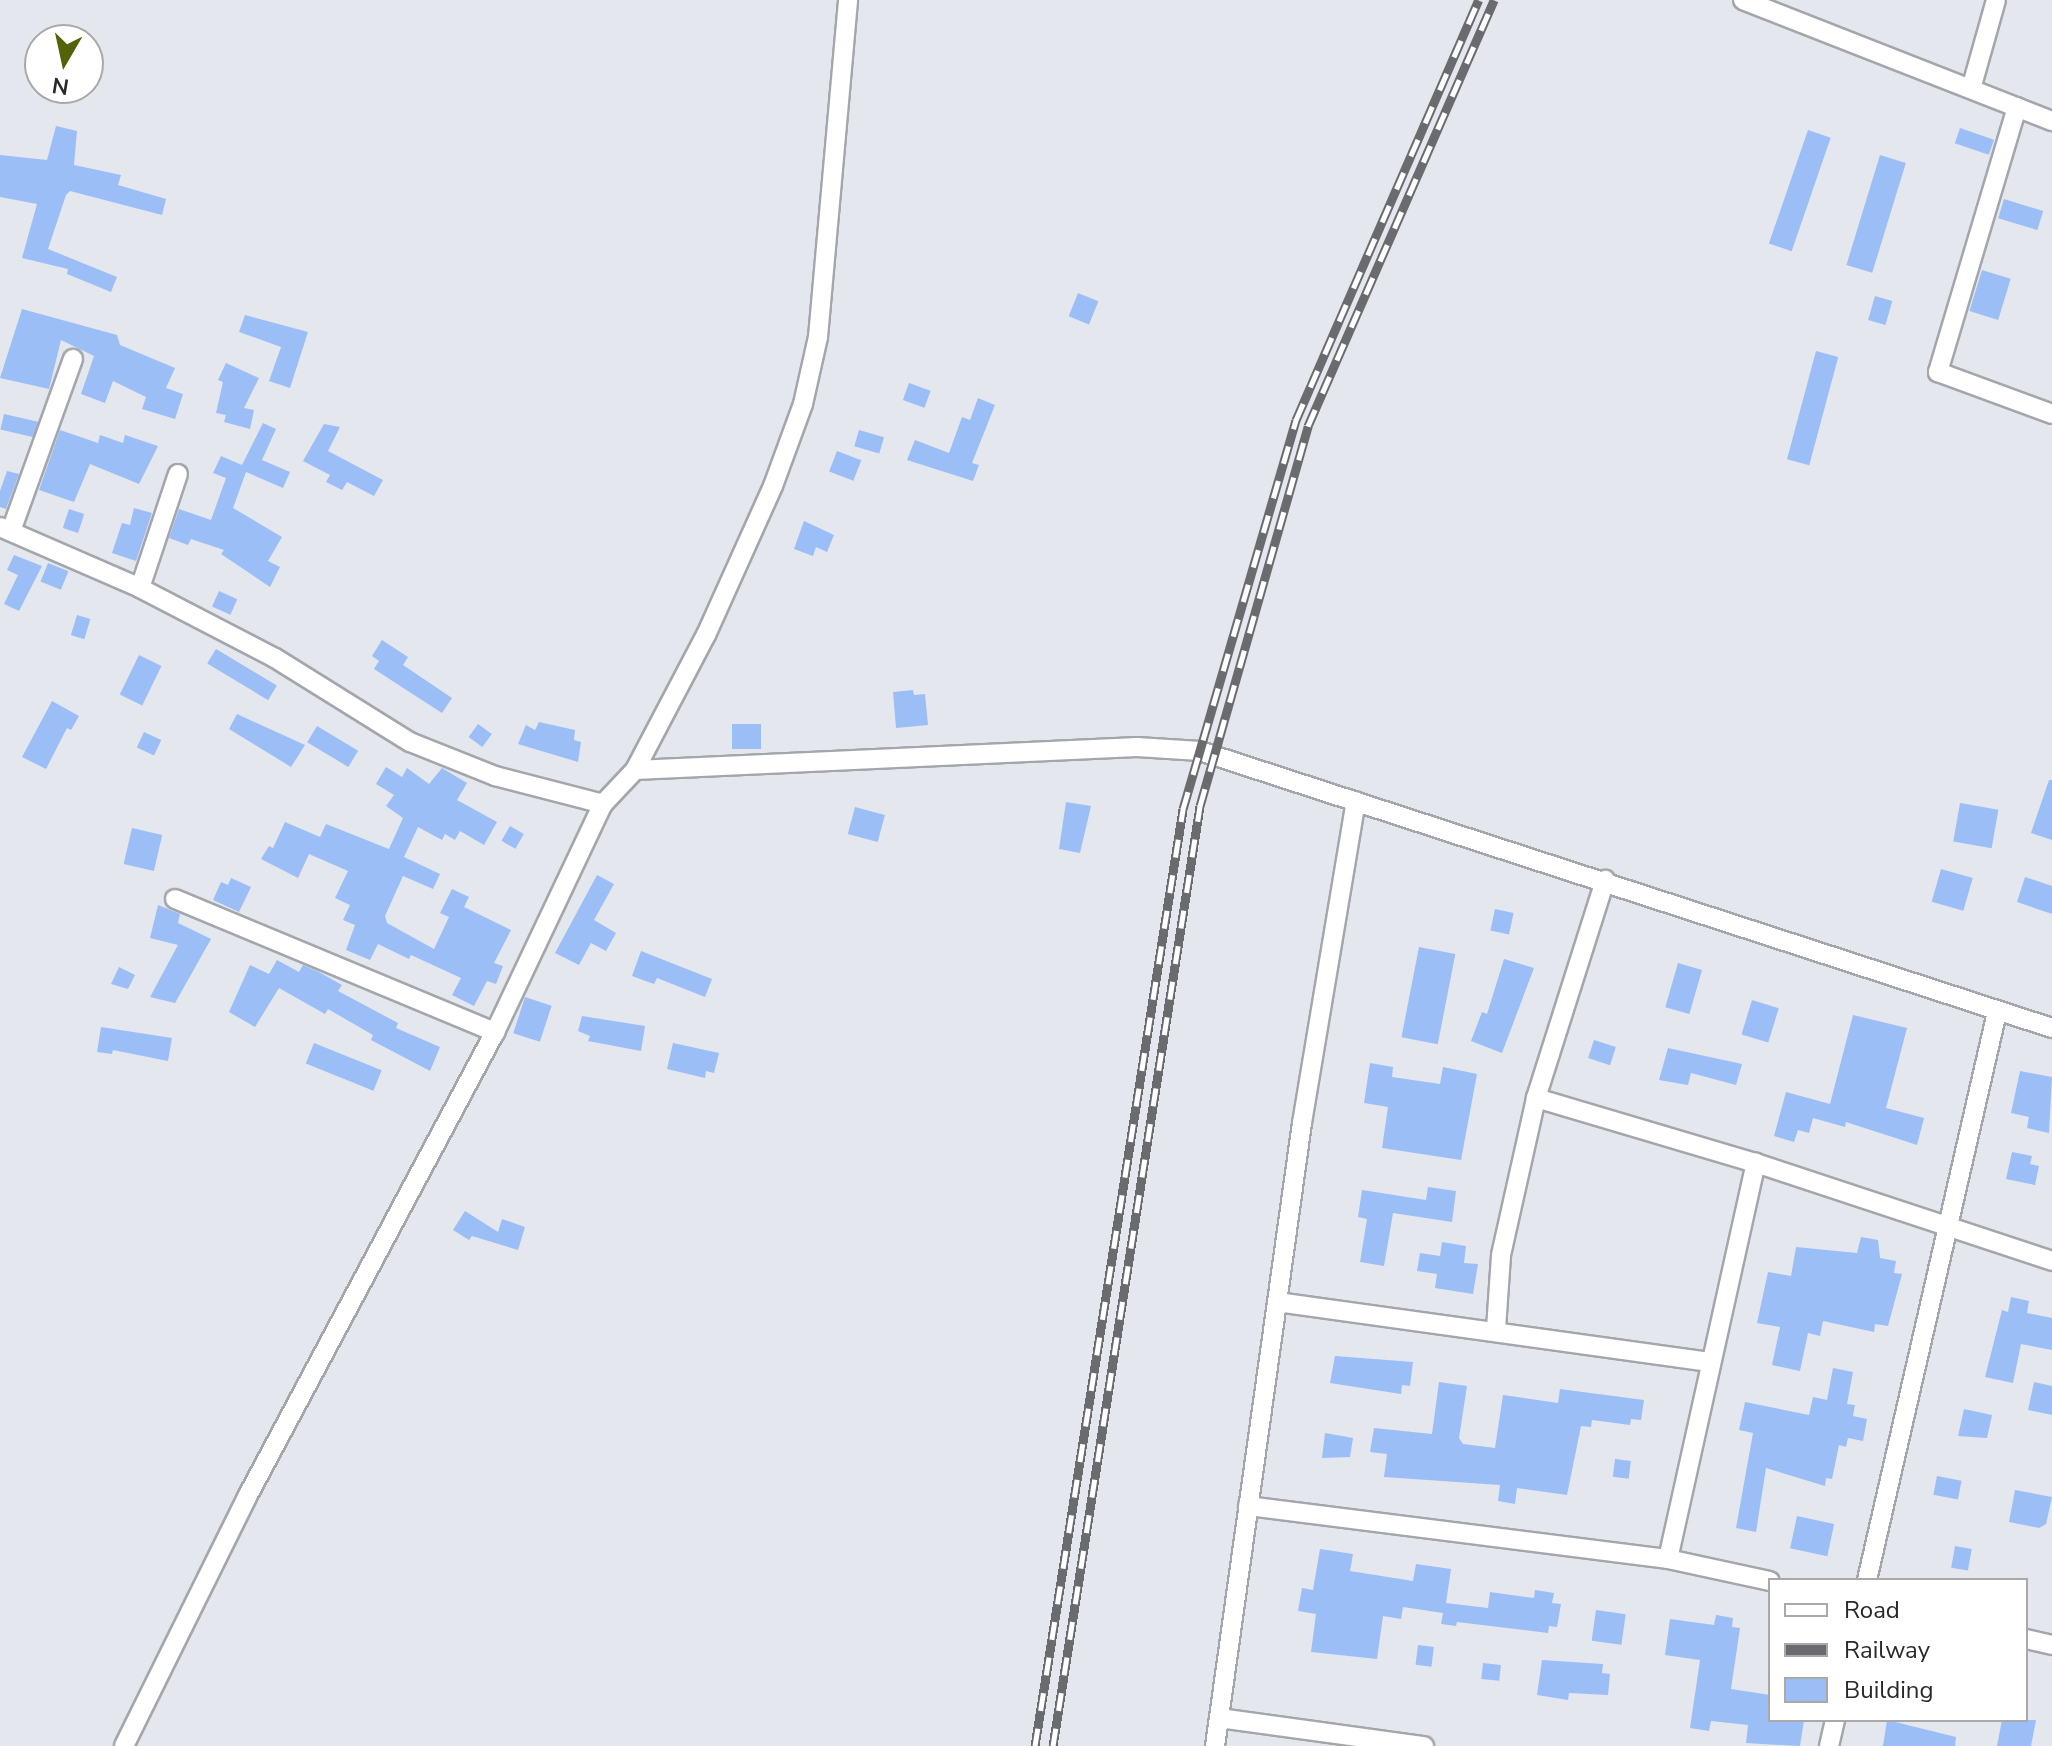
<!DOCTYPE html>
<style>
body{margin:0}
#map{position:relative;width:2052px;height:1746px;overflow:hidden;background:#e4e7ed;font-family:"Nunito Sans",sans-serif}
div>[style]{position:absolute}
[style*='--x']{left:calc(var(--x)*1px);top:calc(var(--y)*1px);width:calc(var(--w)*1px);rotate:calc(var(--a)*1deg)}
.building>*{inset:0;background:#9cbef6;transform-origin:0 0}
.roads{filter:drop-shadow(2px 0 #a3a6ab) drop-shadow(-2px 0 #a3a6ab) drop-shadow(0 2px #a3a6ab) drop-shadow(0 -2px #a3a6ab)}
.minor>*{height:18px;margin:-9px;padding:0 9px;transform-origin:9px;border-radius:9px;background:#fff}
.rail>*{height:9px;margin-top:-4.5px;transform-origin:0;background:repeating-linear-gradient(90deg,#fff 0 18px,#696b6e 0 36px);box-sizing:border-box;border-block:2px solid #696b6e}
span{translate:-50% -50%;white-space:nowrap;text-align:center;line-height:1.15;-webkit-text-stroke:6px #fff;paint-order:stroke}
.legend{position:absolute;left:1768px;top:1578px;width:260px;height:144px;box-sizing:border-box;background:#fff;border:2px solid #a9a9aa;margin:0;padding:10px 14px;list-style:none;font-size:24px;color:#28292b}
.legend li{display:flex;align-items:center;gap:16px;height:40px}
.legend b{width:40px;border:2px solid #a9a9aa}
.north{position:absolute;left:24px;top:24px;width:80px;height:80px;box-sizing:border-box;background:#fff;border:2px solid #a9a9aa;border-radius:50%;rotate:189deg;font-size:22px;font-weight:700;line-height:32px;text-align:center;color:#28292b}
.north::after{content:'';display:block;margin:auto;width:28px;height:36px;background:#526309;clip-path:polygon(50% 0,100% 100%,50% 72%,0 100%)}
</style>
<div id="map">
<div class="building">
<div style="clip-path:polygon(56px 126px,77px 131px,74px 165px,121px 175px,118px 185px,166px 199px,162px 215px,70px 191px,66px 195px,48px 249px,117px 277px,111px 292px,67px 274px,68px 269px,22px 258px,37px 204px,0 197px,0 155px,47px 160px)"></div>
<div style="left:1960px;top:128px;width:36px;height:16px;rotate:19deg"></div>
<div style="left:1808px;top:130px;width:24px;height:120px;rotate:19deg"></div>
<div style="left:1880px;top:155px;width:27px;height:115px;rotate:17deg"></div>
<div style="left:2004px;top:199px;width:41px;height:20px;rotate:17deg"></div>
<div style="left:1982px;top:270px;width:30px;height:43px;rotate:17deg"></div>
<div style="left:1078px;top:293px;width:22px;height:25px;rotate:22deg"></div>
<div style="left:1875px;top:296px;width:18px;height:25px;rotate:16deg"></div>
<div style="clip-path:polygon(22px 309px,117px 335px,120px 345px,175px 368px,166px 388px,183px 394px,175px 419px,142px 409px,146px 397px,113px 381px,105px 403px,81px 394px,94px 356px,61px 340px,49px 389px,0 378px)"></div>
<div style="clip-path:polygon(245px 315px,308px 332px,290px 388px,269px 381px,281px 347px,239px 332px)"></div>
<div style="left:1816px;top:351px;width:23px;height:112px;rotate:15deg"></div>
<div style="clip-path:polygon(226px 363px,259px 378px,244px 408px,254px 410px,250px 429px,224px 422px,226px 415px,216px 413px,223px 382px,218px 380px)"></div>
<div style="left:909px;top:383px;width:23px;height:18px;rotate:20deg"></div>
<div style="clip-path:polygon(978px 398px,995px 405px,972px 463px,979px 465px,973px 481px,907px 460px,915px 440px,949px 453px,962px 417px,970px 420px)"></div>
<div style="left:4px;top:414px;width:35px;height:16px;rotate:13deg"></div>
<div style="clip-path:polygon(263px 423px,276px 429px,262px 460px,290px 472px,283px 488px,246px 472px,233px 508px,282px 537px,268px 561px,280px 567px,270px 587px,221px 554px,224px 550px,191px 539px,188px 545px,169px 538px,179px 509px,211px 520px,226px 478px,213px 473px,221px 456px,242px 465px)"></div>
<div style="clip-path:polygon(324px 424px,340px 427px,328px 451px,383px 480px,374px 496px,347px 482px,342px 490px,326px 482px,330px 475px,303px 461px)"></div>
<div style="clip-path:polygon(60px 430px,98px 443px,100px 435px,123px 443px,125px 435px,158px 446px,139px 484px,90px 464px,74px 502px,39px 490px)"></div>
<div style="left:859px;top:430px;width:26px;height:17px;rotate:16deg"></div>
<div style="left:837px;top:451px;width:26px;height:22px;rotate:21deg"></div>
<div style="clip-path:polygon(7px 471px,19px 474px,6px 509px,0 507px,0 491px)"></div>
<div style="clip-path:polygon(134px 508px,152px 513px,136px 561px,112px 553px,122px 523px,130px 525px)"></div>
<div style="left:69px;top:509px;width:16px;height:20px;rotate:18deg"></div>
<div style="clip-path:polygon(804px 521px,834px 535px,827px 552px,816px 547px,813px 556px,794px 549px)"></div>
<div style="clip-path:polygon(14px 555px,42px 566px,19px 611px,4px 604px,18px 575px,7px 570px)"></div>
<div style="left:48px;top:563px;width:22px;height:20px;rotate:22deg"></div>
<div style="left:219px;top:591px;width:20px;height:17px;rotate:24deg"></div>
<div style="left:77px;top:615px;width:14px;height:21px;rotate:17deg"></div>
<div style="clip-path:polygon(382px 640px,408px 657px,403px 665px,452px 698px,442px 713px,374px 669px,379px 661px,372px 656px)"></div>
<div style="left:216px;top:649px;width:71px;height:17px;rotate:31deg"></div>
<div style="left:139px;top:655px;width:25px;height:44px;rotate:26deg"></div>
<div style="clip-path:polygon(913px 690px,914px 695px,925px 694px,928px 725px,896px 728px,893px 692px)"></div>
<div style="clip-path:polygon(52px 701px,79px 716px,71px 730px,67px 728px,46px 769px,22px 757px)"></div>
<div style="clip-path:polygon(237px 714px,305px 745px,291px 767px,229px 729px)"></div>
<div style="clip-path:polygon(539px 722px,575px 730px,574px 740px,581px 742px,578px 762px,518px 744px,526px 725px,535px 730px)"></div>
<div style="left:478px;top:724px;width:17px;height:16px;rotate:36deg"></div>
<div style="left:761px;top:724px;width:25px;height:29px;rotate:90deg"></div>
<div style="left:317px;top:726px;width:48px;height:19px;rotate:31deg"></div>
<div style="left:144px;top:732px;width:19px;height:17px;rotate:25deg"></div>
<div style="clip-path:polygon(386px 767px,402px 777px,407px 768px,429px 784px,442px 768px,467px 783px,457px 800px,497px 822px,484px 845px,460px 831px,455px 840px,445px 834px,442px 840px,418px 827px,404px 857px,440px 874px,433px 889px,403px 876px,385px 916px,387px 923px,434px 949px,449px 917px,440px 913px,452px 889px,469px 897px,464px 907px,511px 930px,494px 963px,503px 966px,496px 984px,487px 981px,474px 1006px,452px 995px,461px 978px,411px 955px,409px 959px,378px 944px,370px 960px,346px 950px,355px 925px,343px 920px,350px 905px,335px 898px,348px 871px,309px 854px,298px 878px,261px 859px,269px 846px,273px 848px,285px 822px,320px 837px,326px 824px,389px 849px,403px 818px,386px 806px,394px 795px,376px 784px)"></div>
<div style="clip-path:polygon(2049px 780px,2052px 780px,2052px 840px,2031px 833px)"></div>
<div style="clip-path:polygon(1066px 802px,1091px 806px,1080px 853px,1059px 849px)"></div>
<div style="left:1960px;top:803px;width:39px;height:39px;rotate:10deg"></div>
<div style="left:855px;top:807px;width:31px;height:28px;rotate:15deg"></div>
<div style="left:510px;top:826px;width:16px;height:17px;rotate:30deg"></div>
<div style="left:132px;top:828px;width:31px;height:37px;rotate:13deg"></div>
<div style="left:1941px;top:869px;width:33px;height:34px;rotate:16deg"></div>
<div style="clip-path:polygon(597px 875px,614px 884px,594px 920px,616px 933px,606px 951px,591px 943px,579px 965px,555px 953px)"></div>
<div style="clip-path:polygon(2025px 877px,2052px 886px,2052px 914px,2017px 902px)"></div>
<div style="clip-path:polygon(231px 878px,251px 887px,239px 912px,213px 900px,221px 882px,228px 885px)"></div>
<div style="clip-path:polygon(158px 905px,180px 914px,178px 923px,211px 939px,175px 1003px,150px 997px,178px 945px,150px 938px)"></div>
<div style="left:1495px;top:909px;width:19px;height:22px;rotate:12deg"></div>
<div style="left:1419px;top:947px;width:37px;height:92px;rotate:11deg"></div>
<div style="clip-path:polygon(641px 951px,712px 979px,705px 997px,657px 978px,654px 984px,632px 976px)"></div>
<div style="clip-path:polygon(1504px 959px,1534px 968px,1502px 1053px,1471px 1041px,1482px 1012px,1487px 1014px)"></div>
<div style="clip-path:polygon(277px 960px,299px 972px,303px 965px,319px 972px,342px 985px,338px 991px,398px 1023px,396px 1028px,440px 1047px,430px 1071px,371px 1040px,373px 1035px,328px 1009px,325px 1014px,279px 988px,255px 1027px,229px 1012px,250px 965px,269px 974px)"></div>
<div style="left:1678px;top:963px;width:25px;height:46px;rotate:16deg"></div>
<div style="clip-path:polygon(119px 967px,135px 975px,128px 989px,111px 984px)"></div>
<div style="left:525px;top:997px;width:28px;height:38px;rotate:18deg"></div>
<div style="left:1752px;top:1000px;width:28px;height:36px;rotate:17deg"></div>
<div style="clip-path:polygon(1853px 1015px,1907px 1028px,1886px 1108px,1924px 1118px,1917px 1145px,1846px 1122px,1845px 1127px,1813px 1118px,1809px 1133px,1798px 1130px,1794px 1142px,1774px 1136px,1786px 1092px,1830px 1104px)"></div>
<div style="clip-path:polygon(582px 1016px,645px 1026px,641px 1051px,588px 1041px,590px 1036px,578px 1031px)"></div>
<div style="clip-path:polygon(101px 1027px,172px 1038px,168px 1061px,113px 1050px,112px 1054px,97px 1052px)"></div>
<div style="left:1594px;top:1040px;width:23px;height:19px;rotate:18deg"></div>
<div style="left:314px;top:1043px;width:73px;height:22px;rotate:22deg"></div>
<div style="clip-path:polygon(673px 1043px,719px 1053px,714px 1073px,706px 1071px,705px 1078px,667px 1069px)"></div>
<div style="clip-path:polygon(1668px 1048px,1742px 1064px,1736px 1085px,1691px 1073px,1688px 1085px,1659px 1080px)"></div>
<div style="clip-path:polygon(1370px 1063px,1393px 1067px,1392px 1077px,1440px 1084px,1443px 1067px,1477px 1074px,1461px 1160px,1382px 1148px,1388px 1107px,1364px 1103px)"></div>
<div style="clip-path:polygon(2020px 1071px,2052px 1077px,2049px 1133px,2027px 1128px,2029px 1117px,2011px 1113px)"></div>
<div style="clip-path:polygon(2012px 1152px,2032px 1156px,2030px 1164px,2039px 1166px,2035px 1185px,2006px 1179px)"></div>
<div style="clip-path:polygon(1428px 1187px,1456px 1191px,1452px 1222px,1393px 1213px,1384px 1266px,1360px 1262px,1367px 1219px,1358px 1217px,1362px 1190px,1426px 1200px)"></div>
<div style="clip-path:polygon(465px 1211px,498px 1232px,502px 1219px,525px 1227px,518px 1250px,472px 1236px,469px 1240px,453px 1230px)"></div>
<div style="clip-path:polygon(1861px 1237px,1878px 1240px,1880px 1258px,1896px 1261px,1894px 1273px,1902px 1274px,1888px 1326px,1875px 1324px,1874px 1332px,1823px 1321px,1820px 1336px,1808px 1333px,1800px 1371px,1772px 1365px,1780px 1327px,1757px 1323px,1768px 1272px,1791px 1276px,1796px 1247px,1857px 1253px)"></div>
<div style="clip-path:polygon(1442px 1242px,1466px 1246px,1464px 1263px,1478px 1264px,1473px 1294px,1435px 1288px,1437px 1274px,1417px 1271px,1420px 1253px,1440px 1256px)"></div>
<div style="clip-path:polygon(2011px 1297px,2029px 1301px,2027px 1313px,2052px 1318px,2052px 1350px,2021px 1344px,2013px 1383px,1985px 1377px,2002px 1310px,2008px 1312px)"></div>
<div style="clip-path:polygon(1335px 1356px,1413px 1362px,1410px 1386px,1402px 1385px,1401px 1394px,1330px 1383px)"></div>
<div style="clip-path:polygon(1833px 1368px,1853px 1372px,1847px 1404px,1855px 1405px,1853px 1416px,1867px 1419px,1863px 1441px,1848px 1438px,1846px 1447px,1839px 1445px,1832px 1479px,1826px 1478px,1825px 1486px,1766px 1468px,1756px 1532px,1736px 1528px,1753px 1433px,1739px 1430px,1745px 1402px,1809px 1415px,1813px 1397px,1827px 1400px)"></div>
<div style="clip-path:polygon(1439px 1382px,1467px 1386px,1459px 1438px,1463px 1444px,1495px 1448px,1503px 1395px,1558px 1403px,1560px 1389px,1644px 1400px,1641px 1420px,1631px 1419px,1630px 1425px,1592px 1420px,1591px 1427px,1581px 1426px,1567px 1495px,1517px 1488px,1515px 1504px,1498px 1501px,1500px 1485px,1384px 1477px,1387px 1454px,1370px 1452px,1374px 1428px,1432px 1434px)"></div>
<div style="clip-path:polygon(2034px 1382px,2052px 1386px,2052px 1415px,2028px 1410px)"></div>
<div style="clip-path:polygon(1964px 1409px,1992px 1415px,1987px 1438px,1958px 1436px)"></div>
<div style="clip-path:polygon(1325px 1433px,1353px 1438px,1350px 1457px,1322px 1458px)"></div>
<div style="left:1615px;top:1459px;width:16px;height:18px;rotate:7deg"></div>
<div style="left:1937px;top:1476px;width:25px;height:19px;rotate:11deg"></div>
<div style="clip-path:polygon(2015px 1490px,2052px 1497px,2046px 1524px,2039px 1528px,2009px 1522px)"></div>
<div style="left:1797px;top:1516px;width:38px;height:33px;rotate:12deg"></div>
<div style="left:1955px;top:1546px;width:17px;height:22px;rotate:10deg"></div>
<div style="clip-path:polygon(1320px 1549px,1353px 1554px,1350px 1571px,1413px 1581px,1416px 1564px,1451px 1569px,1446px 1603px,1488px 1608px,1490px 1592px,1534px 1598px,1535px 1590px,1554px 1593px,1552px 1603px,1561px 1604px,1557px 1627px,1549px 1626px,1548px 1633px,1457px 1622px,1456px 1626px,1441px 1624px,1443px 1613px,1403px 1607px,1401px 1619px,1383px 1616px,1377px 1659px,1311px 1652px,1316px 1614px,1298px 1611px,1302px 1588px,1313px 1590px)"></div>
<div style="left:1596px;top:1610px;width:30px;height:31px;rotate:8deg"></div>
<div style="clip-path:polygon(1716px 1615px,1733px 1618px,1732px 1627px,1740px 1628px,1731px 1689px,1770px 1695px,1770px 1720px,1804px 1720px,1800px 1746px,1746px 1743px,1748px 1725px,1711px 1721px,1709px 1731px,1690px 1728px,1700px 1660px,1665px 1655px,1670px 1619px,1714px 1625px)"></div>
<div style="left:1418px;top:1645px;width:16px;height:20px;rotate:7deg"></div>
<div style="clip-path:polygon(1542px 1660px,1603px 1664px,1602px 1673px,1610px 1674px,1608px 1695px,1569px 1693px,1568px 1700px,1537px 1695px)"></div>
<div style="left:1483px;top:1663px;width:18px;height:16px;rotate:6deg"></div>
<div style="clip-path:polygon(1887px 1720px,1956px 1737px,1955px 1746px,1883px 1746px)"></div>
<div style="clip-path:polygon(2002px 1720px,2036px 1720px,2031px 1746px,1997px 1746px)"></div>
</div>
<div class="roads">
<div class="minor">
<div style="--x:1743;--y:0;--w:332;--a:21.4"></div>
<div style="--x:1971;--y:89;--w:92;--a:-74.3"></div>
<div style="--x:2017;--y:107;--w:277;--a:106.6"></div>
<div style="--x:1938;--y:372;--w:121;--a:20.2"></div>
<div style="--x:0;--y:527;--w:153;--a:23.5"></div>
<div style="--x:140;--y:588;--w:152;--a:27.4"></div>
<div style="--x:275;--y:658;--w:159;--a:31.9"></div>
<div style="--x:410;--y:742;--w:92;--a:21.8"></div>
<div style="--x:495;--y:776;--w:112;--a:14.5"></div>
<div style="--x:11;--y:531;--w:183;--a:-70.2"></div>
<div style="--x:140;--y:588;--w:120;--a:-71.6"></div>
<div style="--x:635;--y:770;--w:503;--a:-2.62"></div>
<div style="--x:1137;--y:747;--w:63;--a:3.6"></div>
<div style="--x:1200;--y:751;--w:896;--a:18.01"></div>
<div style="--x:175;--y:899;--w:347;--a:22.6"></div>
<div style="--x:1536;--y:1098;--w:229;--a:16.5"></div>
<div style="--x:1756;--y:1163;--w:312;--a:18.3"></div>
<div style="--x:1277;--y:1302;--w:435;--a:7.9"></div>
<div style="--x:1496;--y:1329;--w:74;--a:-86.1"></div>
<div style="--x:1501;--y:1255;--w:161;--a:-77.4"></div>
<div style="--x:1536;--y:1098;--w:229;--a:-72.4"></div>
<div style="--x:1248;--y:1506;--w:423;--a:7.2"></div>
<div style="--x:1668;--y:1559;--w:104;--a:12.2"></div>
<div style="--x:1668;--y:1559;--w:406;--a:-77.5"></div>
<div style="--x:1867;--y:1580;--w:583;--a:-77.11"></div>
<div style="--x:2026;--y:1639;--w:27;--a:13"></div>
<div style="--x:1219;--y:1718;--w:207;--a:7.8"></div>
<div style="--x:124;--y:1746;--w:278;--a:-63.7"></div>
<div style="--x:247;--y:1497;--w:527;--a:-61.93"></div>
<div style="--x:495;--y:1032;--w:252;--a:-64.7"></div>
<div style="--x:603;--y:804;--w:47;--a:-46.7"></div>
<div style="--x:635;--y:770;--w:153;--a:-62.3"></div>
<div style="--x:706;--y:635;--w:163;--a:-65.8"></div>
<div style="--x:773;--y:486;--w:87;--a:-69.9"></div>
<div style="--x:803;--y:404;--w:69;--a:-77.4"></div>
<div style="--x:818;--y:337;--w:338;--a:-84.9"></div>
<div style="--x:1215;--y:1746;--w:629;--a:-82.05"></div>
<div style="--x:1302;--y:1123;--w:326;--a:-80.5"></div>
<div style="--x:1829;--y:1746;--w:27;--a:-77"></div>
</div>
</div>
<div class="rail">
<div style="--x:1035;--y:1746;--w:949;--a:-81.02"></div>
<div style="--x:1183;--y:809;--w:405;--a:-73.8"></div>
<div style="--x:1296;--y:420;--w:458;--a:-66.5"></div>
<div style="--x:1053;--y:1746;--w:951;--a:-81.11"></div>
<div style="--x:1200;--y:806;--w:395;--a:-74.1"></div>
<div style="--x:1308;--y:426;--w:465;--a:-66.4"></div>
</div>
<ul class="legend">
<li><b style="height:10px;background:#fff"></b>Road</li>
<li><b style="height:10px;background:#696b6e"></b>Railway</li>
<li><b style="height:22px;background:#9cbef6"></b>Building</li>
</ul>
<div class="north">N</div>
</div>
